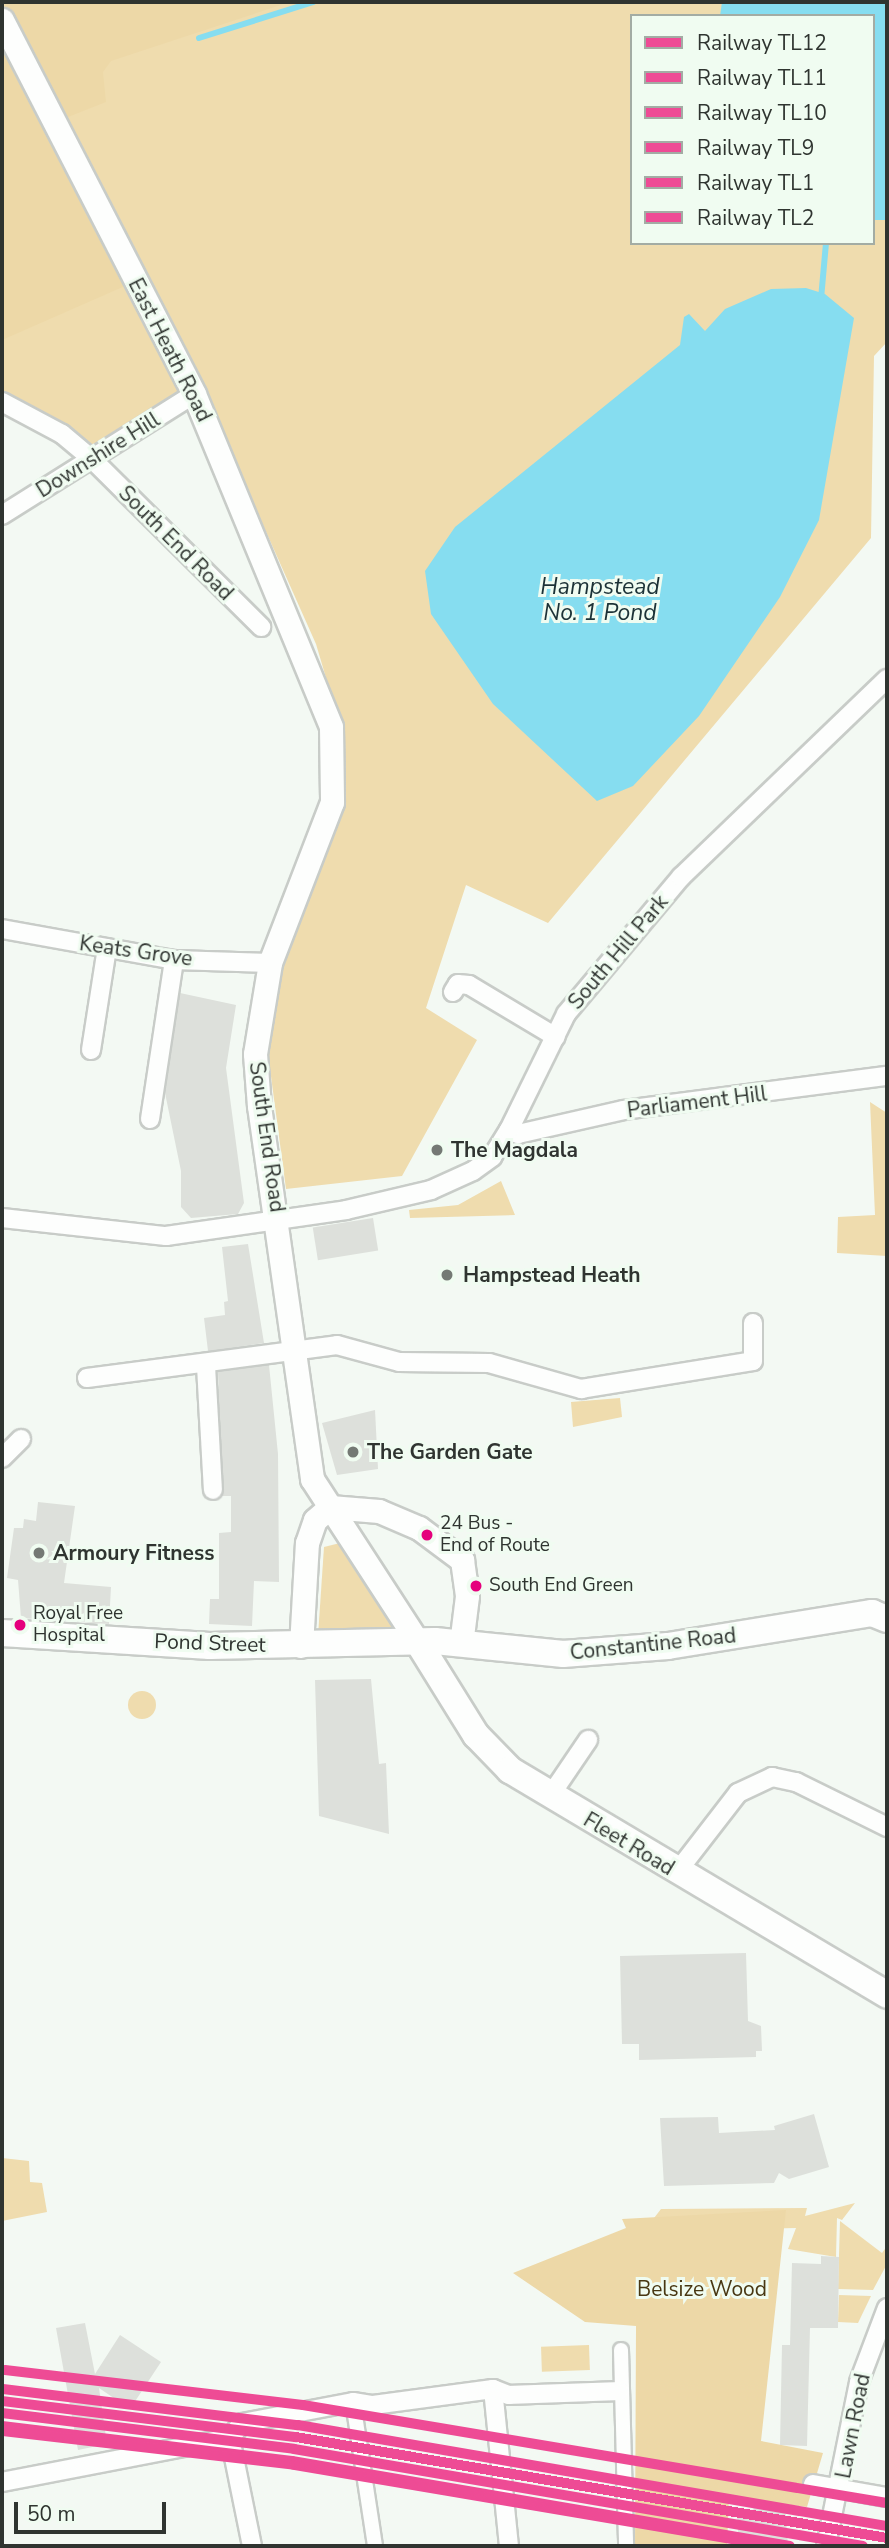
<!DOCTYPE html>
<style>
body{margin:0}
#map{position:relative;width:889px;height:2548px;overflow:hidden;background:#f3f9f3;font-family:"Nunito Sans",sans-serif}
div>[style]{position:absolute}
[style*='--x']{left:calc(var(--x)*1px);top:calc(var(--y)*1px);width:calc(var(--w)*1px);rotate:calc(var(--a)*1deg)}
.green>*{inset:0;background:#efdcae;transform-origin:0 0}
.round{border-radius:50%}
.forest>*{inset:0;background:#edd8a7}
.water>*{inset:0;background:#86ddf0}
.stream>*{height:6px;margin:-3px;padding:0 3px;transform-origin:3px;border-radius:3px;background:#86ddf0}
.building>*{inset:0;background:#dde0db;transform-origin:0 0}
.roads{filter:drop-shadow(2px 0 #c8ccc8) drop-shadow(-2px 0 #c8ccc8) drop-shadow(0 2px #c8ccc8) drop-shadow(0 -2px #c8ccc8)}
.pedestrian>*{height:14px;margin:-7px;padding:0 7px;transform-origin:7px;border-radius:7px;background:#fdfefd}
.minor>*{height:18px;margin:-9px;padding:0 9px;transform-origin:9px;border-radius:9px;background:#fdfefd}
.tertiary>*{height:23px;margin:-11.5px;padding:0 11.5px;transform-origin:11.5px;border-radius:11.5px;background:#fdfefd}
.secondary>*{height:26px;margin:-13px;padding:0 13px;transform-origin:13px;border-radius:13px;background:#fdfefd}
.rail-1>*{height:10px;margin:-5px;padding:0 5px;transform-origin:5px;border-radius:5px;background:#ee4b95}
.rail-2>*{height:10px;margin:-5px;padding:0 5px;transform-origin:5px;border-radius:5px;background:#ee4b95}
.rail-3>*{height:10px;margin:-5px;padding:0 5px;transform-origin:5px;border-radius:5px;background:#ee4b95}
.rail-4>*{height:10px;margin:-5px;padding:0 5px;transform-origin:5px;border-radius:5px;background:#ee4b95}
.rail-5>*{height:10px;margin:-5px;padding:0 5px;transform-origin:5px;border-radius:5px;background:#ee4b95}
.rail-6>*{height:10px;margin:-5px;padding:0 5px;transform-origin:5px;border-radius:5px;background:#ee4b95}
.dots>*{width:19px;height:19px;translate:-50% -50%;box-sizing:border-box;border:4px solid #f0fcf1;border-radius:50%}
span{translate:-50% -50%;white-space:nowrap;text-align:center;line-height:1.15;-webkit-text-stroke:6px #f0fcf1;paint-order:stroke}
.bus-label{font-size:19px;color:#2f3430}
.left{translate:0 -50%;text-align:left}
.street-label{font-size:21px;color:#2f3430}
.poi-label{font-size:21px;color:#2f3430;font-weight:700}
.park-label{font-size:21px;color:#483712}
.water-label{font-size:23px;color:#1c3237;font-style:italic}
.frame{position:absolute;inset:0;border:4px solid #2f3430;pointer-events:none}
.legend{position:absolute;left:630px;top:14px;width:245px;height:231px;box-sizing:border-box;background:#f0fcf1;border:2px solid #a3aca4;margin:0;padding:9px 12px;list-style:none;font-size:21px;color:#2f3430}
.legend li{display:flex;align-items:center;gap:14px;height:35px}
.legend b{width:35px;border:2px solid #a3aca4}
.scale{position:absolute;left:14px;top:2502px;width:152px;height:32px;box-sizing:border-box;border:4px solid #2f3430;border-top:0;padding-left:9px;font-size:21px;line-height:24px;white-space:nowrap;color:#2f3430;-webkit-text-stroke:5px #f0fcf1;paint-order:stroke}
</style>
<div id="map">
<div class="green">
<div style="clip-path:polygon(evenodd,2px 2px,887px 2px,887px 342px,874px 356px,871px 538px,548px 923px,466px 885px,426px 1008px,477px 1040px,402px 1176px,286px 1189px,268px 1054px,280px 974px,341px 811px,345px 742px,316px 644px,206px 397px,91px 458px,2px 402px,2px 2px,632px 16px,873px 16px,873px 243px,632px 243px,632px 16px)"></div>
<div style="clip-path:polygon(870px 1102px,887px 1113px,887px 1256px,837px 1253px,838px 1217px,875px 1215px)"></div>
<div style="clip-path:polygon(501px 1181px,515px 1215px,410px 1218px,409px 1210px,458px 1205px)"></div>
<div style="clip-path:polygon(620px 1398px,622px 1417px,573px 1427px,571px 1402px)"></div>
<div style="clip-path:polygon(340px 1543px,399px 1632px,318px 1636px,324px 1547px)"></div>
<div class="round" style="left:128px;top:1691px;width:28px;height:28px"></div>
<div style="clip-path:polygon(2px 2158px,29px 2161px,30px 2182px,42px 2183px,47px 2212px,2px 2221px)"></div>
<div style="clip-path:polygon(855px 2203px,842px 2220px,837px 2218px,836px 2257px,788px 2249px,796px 2228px,644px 2231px,661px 2209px,807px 2208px,805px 2216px)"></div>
<div style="clip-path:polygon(840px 2221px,882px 2253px,887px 2246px,887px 2264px,873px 2290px,838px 2289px)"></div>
<div style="clip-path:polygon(839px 2295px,871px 2296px,858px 2323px,838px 2322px)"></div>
<div style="left:589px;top:2345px;width:25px;height:48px;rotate:88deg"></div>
</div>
<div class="forest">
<div style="clip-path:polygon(3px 2px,290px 2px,111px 61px,103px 72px,106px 102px,68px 117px)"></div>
<div style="clip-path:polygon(2px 50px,125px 286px,2px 340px)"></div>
<div style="clip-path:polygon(786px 2210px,761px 2441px,823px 2453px,807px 2507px,729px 2497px,727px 2546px,635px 2546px,636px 2326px,585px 2322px,513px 2273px,626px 2228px,622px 2219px)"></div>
</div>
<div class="water">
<div style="clip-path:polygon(722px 2px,887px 2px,887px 220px,873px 220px,873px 16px,720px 16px)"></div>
<div style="clip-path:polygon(806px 288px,825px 294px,854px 318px,819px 520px,780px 597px,699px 716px,633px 786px,597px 801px,493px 704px,431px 614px,425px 571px,455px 527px,680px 345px,684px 317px,689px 314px,705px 331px,725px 309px,771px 289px)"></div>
</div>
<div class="stream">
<div style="--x:199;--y:38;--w:120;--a:-17.5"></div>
<div style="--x:821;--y:299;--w:56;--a:-84.9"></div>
</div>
<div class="building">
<div style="clip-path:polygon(180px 993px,236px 1005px,226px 1068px,244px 1203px,238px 1214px,191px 1218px,181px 1207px,181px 1171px,165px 1093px)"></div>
<div style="left:373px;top:1218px;width:33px;height:61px;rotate:81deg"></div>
<div style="clip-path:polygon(248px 1244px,264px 1343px,208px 1351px,204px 1318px,225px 1315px,224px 1302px,228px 1301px,222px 1247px)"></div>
<div style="clip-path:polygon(269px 1365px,278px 1454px,279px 1582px,254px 1581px,252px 1626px,209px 1624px,210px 1599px,219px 1599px,219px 1533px,231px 1532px,231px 1496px,222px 1496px,218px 1372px)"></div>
<div style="clip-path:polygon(375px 1410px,378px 1469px,337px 1475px,322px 1423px)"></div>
<div style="clip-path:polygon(38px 1502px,75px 1506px,64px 1583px,111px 1587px,109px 1624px,21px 1618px,18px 1580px,7px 1578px,14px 1528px,23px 1528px,24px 1519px,36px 1521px)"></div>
<div style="clip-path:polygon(371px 1679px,379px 1764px,386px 1763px,389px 1834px,319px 1816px,315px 1680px)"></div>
<div style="clip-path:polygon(746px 1953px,748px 2021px,761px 2026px,762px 2051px,756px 2051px,756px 2057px,639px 2060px,639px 2044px,622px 2044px,620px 1956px)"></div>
<div style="clip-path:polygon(814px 2114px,829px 2167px,789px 2179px,779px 2173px,774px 2183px,664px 2186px,660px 2118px,718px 2117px,719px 2133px,775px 2130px,774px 2126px)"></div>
<div style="clip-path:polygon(821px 2256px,839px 2257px,838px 2328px,810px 2328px,807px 2446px,780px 2445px,782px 2345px,790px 2345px,792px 2263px,821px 2264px)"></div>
<div style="clip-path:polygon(85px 2323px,95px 2374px,120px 2335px,161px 2362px,130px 2409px,99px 2388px,107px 2444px,78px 2450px,56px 2328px)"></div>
<div style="clip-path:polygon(753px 2505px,785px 2505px,788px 2546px,739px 2546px,737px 2515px,754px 2514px)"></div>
</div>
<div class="roads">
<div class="pedestrian">
<div style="--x:621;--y:2350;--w:196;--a:88.5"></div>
<div style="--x:353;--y:2402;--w:146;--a:81.3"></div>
</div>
<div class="minor">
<div style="--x:2;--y:402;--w:68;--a:28.1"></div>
<div style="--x:62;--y:434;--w:38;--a:40"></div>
<div style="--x:91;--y:458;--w:240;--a:44.8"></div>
<div style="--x:2;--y:515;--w:227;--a:-32.2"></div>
<div style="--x:2;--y:929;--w:175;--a:10.2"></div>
<div style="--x:174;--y:960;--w:96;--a:1.8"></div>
<div style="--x:453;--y:992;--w:9;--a:-58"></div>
<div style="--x:458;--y:984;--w:11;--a:5"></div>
<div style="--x:469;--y:985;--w:101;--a:30.9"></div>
<div style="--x:91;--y:1050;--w:103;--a:-81.1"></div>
<div style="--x:150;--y:1119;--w:161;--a:-81.4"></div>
<div style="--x:509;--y:1130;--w:10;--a:24"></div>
<div style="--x:518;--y:1134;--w:109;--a:-12.8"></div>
<div style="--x:624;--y:1110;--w:265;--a:-7.4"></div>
<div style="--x:2;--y:1218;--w:165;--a:6.3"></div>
<div style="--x:166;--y:1236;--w:182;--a:-8.2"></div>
<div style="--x:346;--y:1210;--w:87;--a:-13.2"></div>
<div style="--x:431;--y:1190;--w:46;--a:-24.3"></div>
<div style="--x:473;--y:1171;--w:24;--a:-36"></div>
<div style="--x:492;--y:1157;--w:32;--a:-58"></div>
<div style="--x:509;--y:1130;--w:129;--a:-63.8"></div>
<div style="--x:566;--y:1014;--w:179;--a:-50"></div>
<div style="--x:681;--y:877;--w:286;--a:-43.9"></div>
<div style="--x:206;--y:1366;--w:124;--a:86.8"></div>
<div style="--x:87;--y:1378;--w:252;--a:-7.5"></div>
<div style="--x:337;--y:1345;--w:64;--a:15.3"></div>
<div style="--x:399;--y:1362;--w:90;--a:0.6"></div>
<div style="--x:489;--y:1363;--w:96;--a:15.8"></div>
<div style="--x:581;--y:1389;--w:174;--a:-9.2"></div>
<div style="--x:753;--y:1361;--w:38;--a:-90"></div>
<div style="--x:2;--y:1458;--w:27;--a:-45"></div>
<div style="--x:550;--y:1796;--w:68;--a:-55.8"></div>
<div style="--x:677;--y:1872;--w:100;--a:-52.3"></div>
<div style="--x:738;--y:1793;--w:38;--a:-25"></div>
<div style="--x:772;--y:1777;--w:25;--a:12"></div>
<div style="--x:796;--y:1782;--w:102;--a:26.3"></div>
<div style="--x:493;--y:2389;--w:158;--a:84.2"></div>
<div style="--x:493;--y:2389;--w:17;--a:21"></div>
<div style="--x:509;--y:2395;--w:110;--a:-2.1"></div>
<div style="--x:2;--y:2482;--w:232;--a:-10.9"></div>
<div style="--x:813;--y:2484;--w:75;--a:10"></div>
<div style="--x:252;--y:2546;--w:110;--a:-101.5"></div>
<div style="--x:230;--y:2438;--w:19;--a:-51"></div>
<div style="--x:242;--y:2423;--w:113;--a:-10.7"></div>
<div style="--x:353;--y:2402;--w:20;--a:9"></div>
<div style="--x:373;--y:2405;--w:121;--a:-7.6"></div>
<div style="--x:826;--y:2546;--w:167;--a:-78.6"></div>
<div style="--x:859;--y:2382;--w:79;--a:-69.3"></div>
</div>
<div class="tertiary">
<div style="--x:2;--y:20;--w:420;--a:62.8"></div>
<div style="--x:194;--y:394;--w:360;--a:67.6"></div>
<div style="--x:331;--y:727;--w:75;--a:89.2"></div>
<div style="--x:332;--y:802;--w:173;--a:111.1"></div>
<div style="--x:270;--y:963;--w:92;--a:99.4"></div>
<div style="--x:255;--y:1054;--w:52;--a:85.6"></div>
<div style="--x:259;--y:1106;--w:377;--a:81.9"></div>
<div style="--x:312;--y:1479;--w:194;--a:57"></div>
<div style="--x:330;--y:1507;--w:49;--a:4.7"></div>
<div style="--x:379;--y:1511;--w:43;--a:23"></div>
<div style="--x:419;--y:1528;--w:54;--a:36.7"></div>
<div style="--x:462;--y:1560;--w:36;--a:82"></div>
<div style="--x:467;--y:1596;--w:48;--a:97.1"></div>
<div style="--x:301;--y:1646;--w:103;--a:-86.7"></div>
<div style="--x:307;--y:1543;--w:24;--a:-71"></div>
<div style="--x:315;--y:1520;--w:20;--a:-41"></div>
</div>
<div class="secondary">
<div style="--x:2;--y:1633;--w:208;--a:3.6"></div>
<div style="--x:210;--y:1646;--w:225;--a:-1.3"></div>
<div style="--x:435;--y:1641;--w:129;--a:5.8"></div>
<div style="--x:563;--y:1654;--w:105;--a:-4.4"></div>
<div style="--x:668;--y:1646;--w:207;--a:-9.2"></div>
<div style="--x:872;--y:1613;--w:16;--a:22"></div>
<div style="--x:418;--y:1642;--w:110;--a:58.1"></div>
<div style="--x:476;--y:1735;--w:49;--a:45.8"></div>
<div style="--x:510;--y:1770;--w:439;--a:30.8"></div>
</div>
</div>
<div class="rail-1">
<div style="--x:2;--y:2401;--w:296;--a:7"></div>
<div style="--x:296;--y:2437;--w:600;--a:9.7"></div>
</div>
<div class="rail-2">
<div style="--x:2;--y:2413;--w:294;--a:7"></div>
<div style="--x:294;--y:2449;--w:577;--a:9.67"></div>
</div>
<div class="rail-3">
<div style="--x:3;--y:2389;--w:297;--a:7"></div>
<div style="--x:298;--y:2425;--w:598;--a:9.73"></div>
</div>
<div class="rail-4">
<div style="--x:2;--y:2426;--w:292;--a:6.9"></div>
<div style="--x:292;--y:2461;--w:505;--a:9.69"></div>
</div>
<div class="rail-5">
<div style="--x:5;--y:2370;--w:300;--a:6.7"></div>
<div style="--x:303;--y:2405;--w:592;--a:9.53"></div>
</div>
<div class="rail-6">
<div style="--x:2;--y:2431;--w:294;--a:6.6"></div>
<div style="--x:294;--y:2465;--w:487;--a:9.6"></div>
</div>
<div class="dots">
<div style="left:437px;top:1150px;background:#747974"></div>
<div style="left:447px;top:1275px;background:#747974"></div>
<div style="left:353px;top:1452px;background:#747974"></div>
<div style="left:427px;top:1535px;background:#e5007d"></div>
<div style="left:39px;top:1553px;background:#747974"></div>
<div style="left:476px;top:1586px;background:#e5007d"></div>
<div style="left:20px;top:1625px;background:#e5007d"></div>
</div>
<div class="bus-label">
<span class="left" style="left:440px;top:1535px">24 Bus -<br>End of Route</span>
<span class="left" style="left:489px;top:1586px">South End Green</span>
<span class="left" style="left:33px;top:1625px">Royal Free<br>Hospital</span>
</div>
<div class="street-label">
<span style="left:170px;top:350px;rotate:63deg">East Heath Road</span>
<span style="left:98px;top:455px;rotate:-32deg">Downshire Hill</span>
<span style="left:176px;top:543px;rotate:45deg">South End Road</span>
<span style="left:136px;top:951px;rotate:8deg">Keats Grove</span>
<span style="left:618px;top:952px;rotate:-50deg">South Hill Park</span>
<span style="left:697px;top:1102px;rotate:-7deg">Parliament Hill</span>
<span style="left:267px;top:1137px;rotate:82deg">South End Road</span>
<span style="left:210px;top:1643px;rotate:2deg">Pond Street</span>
<span style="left:653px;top:1644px;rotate:-6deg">Constantine Road</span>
<span style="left:629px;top:1844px;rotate:31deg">Fleet Road</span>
<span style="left:853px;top:2426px;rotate:-79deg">Lawn Road</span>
</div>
<div class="poi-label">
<span class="left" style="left:451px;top:1150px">The Magdala</span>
<span class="left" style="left:463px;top:1275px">Hampstead Heath</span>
<span class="left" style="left:367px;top:1452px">The Garden Gate</span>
<span class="left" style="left:53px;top:1553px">Armoury Fitness</span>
</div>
<div class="park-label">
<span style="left:702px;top:2289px">Belsize Wood</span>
</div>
<div class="water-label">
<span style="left:600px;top:600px">Hampstead<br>No. 1 Pond</span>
</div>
<div class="frame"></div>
<ul class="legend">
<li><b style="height:9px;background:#ee4b95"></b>Railway TL12</li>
<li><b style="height:9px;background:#ee4b95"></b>Railway TL11</li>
<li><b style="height:9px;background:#ee4b95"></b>Railway TL10</li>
<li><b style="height:9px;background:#ee4b95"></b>Railway TL9</li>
<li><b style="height:9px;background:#ee4b95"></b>Railway TL1</li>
<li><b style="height:9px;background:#ee4b95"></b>Railway TL2</li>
</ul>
<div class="scale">50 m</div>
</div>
